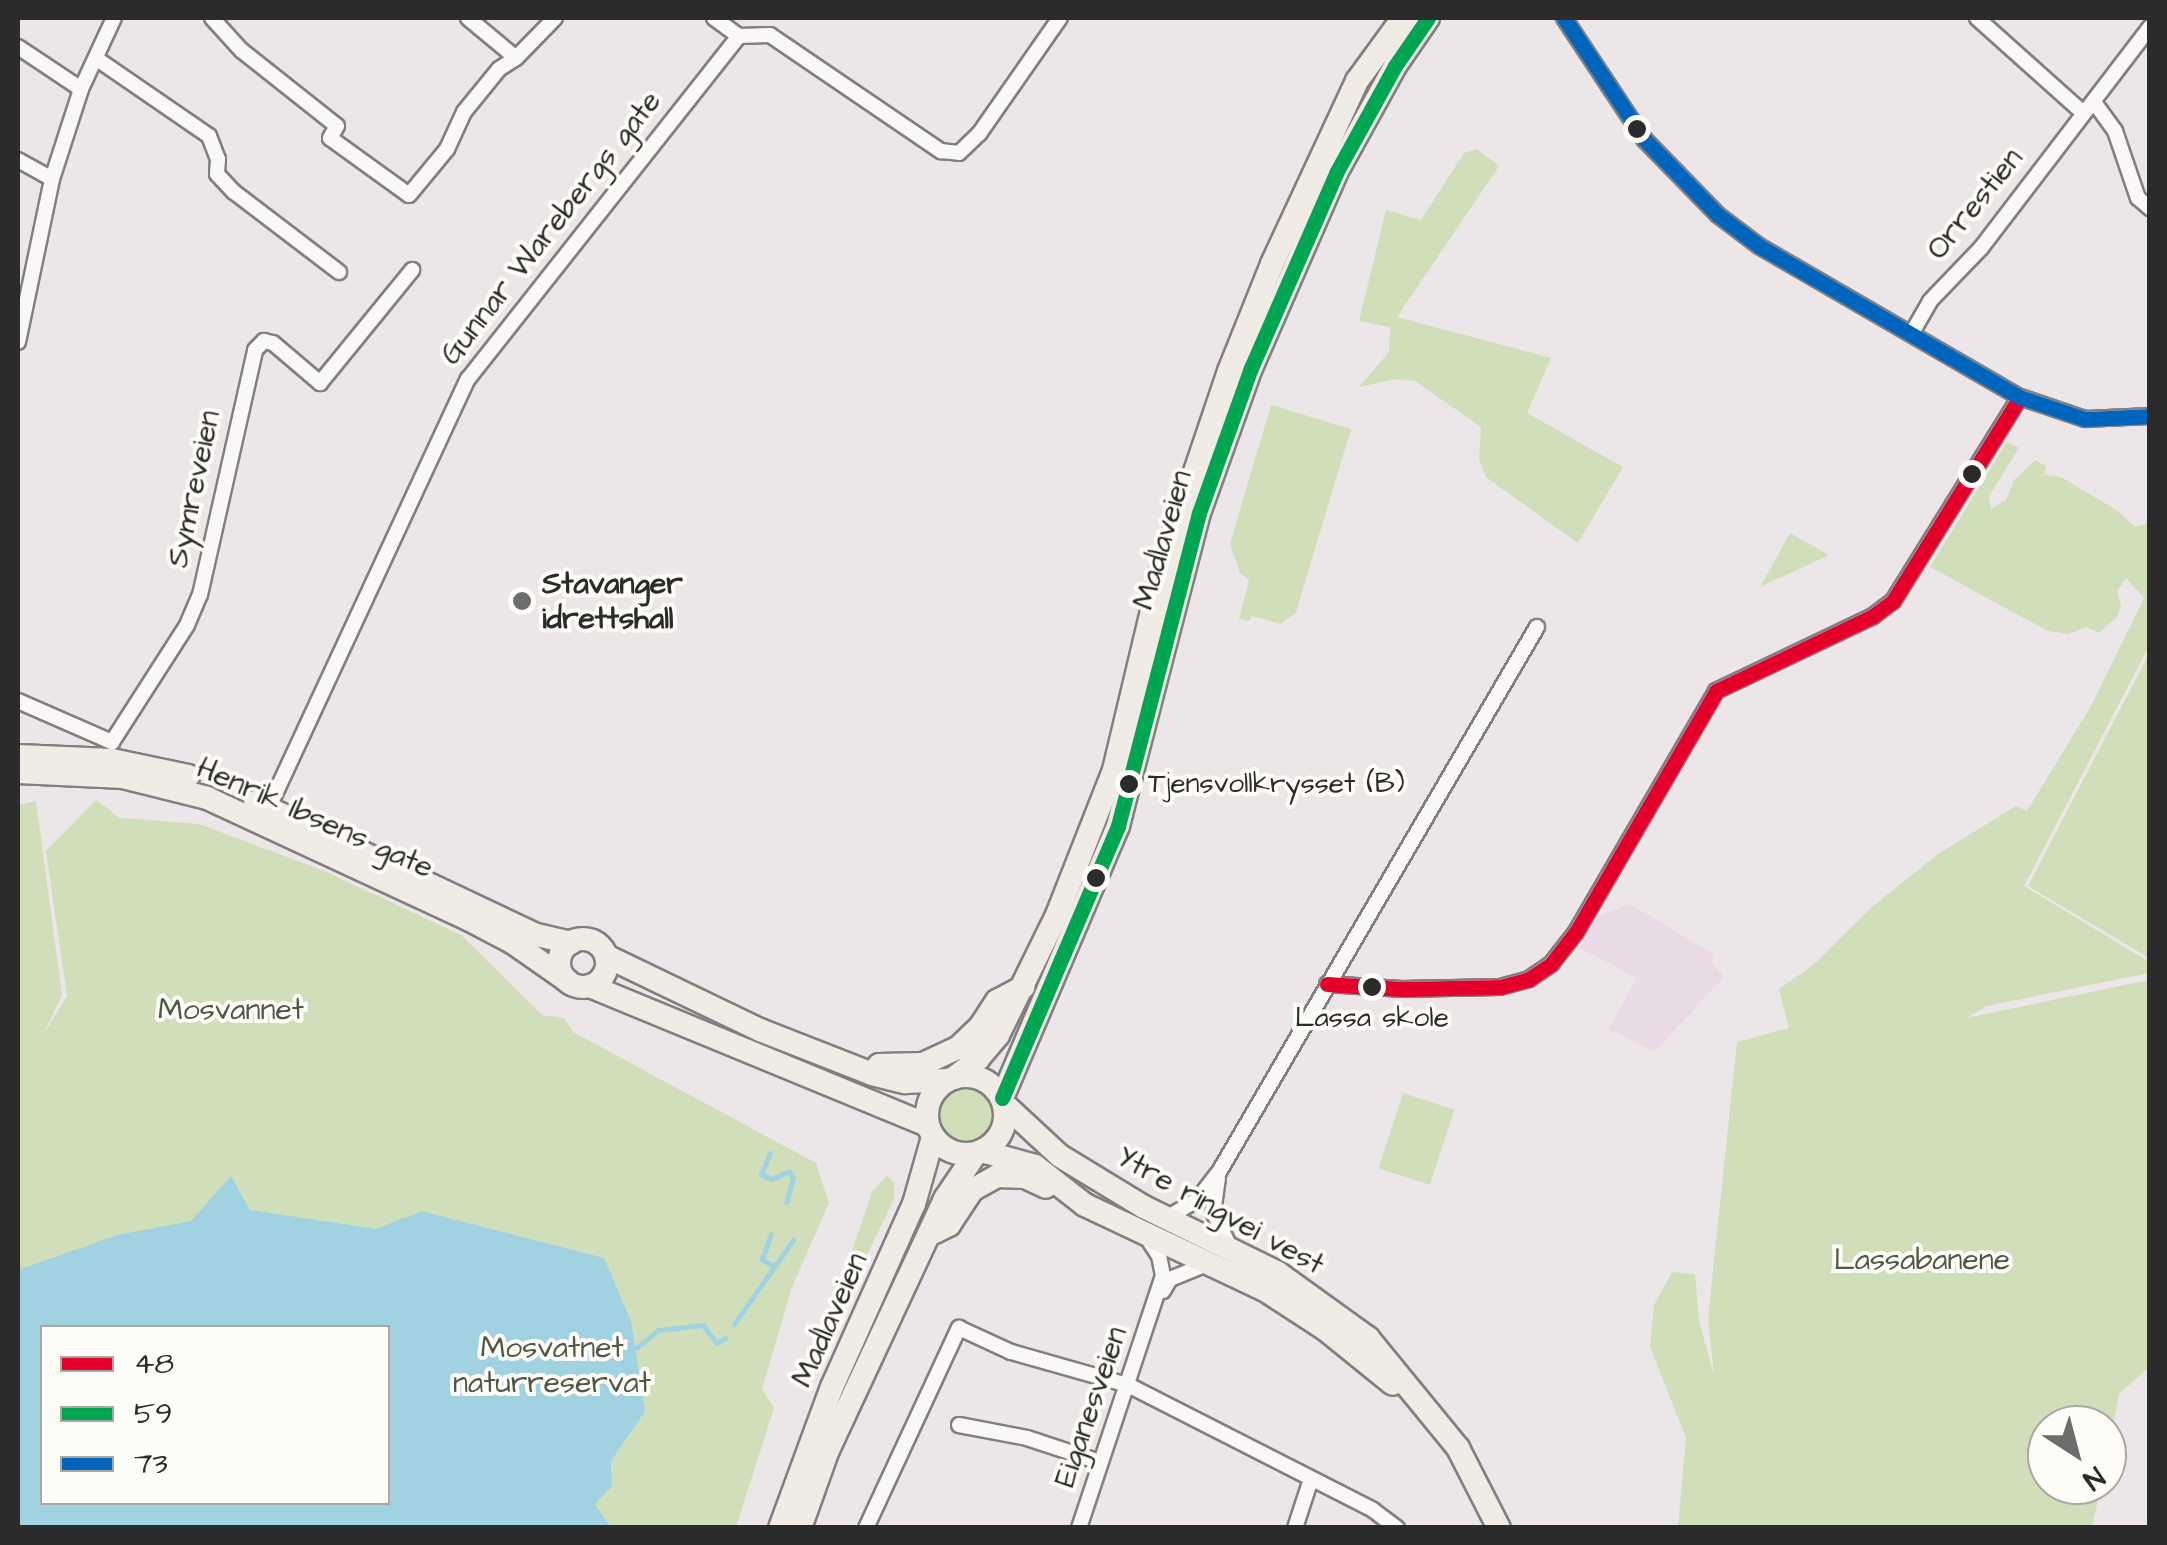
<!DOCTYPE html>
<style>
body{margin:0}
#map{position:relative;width:2167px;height:1545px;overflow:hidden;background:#ece6e9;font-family:"Architects Daughter",sans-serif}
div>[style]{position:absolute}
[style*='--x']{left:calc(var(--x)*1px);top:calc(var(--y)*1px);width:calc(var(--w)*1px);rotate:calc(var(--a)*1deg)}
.built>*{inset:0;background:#e9dae5}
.green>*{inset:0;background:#d0dfba;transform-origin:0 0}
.round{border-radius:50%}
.water>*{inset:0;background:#a0d2e2}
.stream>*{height:5px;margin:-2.5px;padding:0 2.5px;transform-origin:2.5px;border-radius:2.5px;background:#a0d2e2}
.roads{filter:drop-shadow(2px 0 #827f80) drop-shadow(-2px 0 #827f80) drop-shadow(0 2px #827f80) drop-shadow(0 -2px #827f80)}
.minor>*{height:14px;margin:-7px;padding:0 7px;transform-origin:7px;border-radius:7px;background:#f9f8f7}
.primary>*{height:22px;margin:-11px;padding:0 11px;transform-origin:11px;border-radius:11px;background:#f0ebe5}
.primary>.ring{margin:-11px;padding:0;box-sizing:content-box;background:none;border:22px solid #f0ebe5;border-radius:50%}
.bus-1>*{height:15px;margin:-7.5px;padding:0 7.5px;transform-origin:7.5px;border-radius:7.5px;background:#e4002b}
.bus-2>*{height:15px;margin:-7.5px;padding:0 7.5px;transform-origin:7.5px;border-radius:7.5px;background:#00a651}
.bus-3>*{height:15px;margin:-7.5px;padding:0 7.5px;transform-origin:7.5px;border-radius:7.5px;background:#0065bd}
.dots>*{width:28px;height:28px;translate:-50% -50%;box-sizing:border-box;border:5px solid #fdfcf7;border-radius:50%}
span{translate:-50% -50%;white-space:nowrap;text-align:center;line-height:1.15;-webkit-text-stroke:8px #fdfcf7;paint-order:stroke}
.bus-label{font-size:28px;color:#2b2b2b}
.left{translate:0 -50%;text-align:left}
.street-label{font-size:30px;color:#2b2b2b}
.poi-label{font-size:30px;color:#2b2b2b;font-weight:700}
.park-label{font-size:30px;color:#4f5745}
.frame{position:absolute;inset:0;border:20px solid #2b2b2b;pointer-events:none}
.legend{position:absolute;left:40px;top:1325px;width:350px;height:180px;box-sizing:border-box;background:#fdfcf7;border:2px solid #a9a8a5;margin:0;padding:12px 18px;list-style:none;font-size:30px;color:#2b2b2b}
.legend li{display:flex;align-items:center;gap:20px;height:50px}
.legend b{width:50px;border:2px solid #a9a8a5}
.north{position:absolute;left:2027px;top:1405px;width:100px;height:100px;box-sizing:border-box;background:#fdfcf7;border:2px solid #a9a8a5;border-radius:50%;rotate:144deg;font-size:28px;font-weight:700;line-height:40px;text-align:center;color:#2b2b2b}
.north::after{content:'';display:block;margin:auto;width:35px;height:45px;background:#6f6c6e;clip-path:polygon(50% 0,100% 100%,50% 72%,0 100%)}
</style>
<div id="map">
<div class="built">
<div style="clip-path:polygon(1630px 904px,1713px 954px,1712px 962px,1724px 977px,1654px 1052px,1609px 1029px,1637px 978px,1580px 948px,1596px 917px)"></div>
</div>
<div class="green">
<div style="clip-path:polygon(1477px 149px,1499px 166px,1397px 317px,1551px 358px,1527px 413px,1623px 467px,1578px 543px,1486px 477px,1479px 460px,1481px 427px,1415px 381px,1396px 379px,1359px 387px,1389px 352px,1390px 327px,1359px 321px,1386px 210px,1421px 220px,1464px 153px)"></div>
<div style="clip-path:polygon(1271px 405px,1351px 429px,1296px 612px,1281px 624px,1252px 616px,1249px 621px,1239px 619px,1249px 580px,1240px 573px,1230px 544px)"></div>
<div style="clip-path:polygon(2007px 442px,2019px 448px,1989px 496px,1991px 509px,2006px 500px,2014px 480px,2035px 460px,2046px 466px,2044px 475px,2061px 477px,2118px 511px,2135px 527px,2149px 523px,2149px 646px,2024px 886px,2149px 962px,2149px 973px,1987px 1006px,1966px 1018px,2149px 980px,2149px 1367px,2119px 1394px,2107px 1453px,2107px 1425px,2047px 1425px,2047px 1485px,2101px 1485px,2092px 1527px,1678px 1527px,1686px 1438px,1650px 1347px,1654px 1305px,1672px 1272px,1695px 1274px,1699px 1321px,1714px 1376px,1708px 1318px,1737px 1042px,1789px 1028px,1779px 989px,1812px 966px,1873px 906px,1938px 854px,2016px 806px,2027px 811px,2091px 706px,2144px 598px,2126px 578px,2117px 591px,2121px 606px,2117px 617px,2099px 633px,2086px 627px,2068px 634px,2048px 631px,1930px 567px)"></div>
<div style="clip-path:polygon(1790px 533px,1829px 555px,1760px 587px)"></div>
<div style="clip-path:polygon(2149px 654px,2149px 958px,2028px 886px)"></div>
<div style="clip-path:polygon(evenodd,96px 800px,120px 818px,199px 824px,322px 870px,461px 935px,542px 1015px,564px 1018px,573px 1032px,816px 1163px,829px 1203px,792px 1287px,762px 1389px,774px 1408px,736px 1527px,18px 1528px,18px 805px,36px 801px,62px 995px,43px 1035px,67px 996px,46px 851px,96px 800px,42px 1328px,388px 1328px,388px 1502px,42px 1502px,42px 1328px)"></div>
<div class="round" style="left:939px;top:1088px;width:54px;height:54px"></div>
<div style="left:1403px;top:1093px;width:54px;height:79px;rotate:18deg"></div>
<div style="clip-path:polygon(887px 1175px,894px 1183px,894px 1199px,830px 1332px,825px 1331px,872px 1192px)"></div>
</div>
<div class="water">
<div style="clip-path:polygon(evenodd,231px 1176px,250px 1210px,376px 1229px,421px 1211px,604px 1258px,631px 1321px,645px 1411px,611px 1461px,612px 1486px,595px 1504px,610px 1527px,18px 1527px,18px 1270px,117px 1235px,191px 1221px,231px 1176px,42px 1328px,388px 1328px,388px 1502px,42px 1502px,42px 1328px)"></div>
</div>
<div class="stream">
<div style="--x:770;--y:1153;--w:23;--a:113"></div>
<div style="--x:761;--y:1174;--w:12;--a:24"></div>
<div style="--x:772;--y:1179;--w:19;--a:-25"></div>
<div style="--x:789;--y:1171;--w:8;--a:60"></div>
<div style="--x:793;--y:1178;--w:25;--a:106"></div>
<div style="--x:771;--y:1234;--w:27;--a:110"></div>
<div style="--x:762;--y:1259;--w:13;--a:32"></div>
<div style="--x:734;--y:1324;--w:103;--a:-54.9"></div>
<div style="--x:636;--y:1348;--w:28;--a:-39"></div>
<div style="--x:658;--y:1330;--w:45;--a:-6.3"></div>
<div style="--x:703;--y:1325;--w:22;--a:54"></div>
<div style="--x:716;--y:1343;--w:10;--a:-29"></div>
</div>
<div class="roads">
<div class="minor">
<div style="--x:212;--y:18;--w:43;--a:47.8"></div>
<div style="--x:241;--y:50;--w:122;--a:38.4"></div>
<div style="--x:337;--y:126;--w:14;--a:120"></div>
<div style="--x:330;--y:138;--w:97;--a:35.8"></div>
<div style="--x:409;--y:195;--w:60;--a:-50.4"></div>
<div style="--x:447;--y:149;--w:41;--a:-65.3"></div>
<div style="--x:464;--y:112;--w:55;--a:-50.9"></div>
<div style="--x:499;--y:69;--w:20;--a:-33"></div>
<div style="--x:516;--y:58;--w:56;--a:-45.7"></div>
<div style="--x:468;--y:18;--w:62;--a:39.8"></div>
<div style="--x:714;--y:18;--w:31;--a:36"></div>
<div style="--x:1564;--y:18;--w:145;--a:56.5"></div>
<div style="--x:1644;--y:139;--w:106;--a:45.8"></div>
<div style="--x:1718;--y:215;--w:51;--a:37.1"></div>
<div style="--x:1759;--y:246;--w:302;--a:30.1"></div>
<div style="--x:2020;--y:397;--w:69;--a:18.7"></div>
<div style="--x:2085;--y:419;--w:65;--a:-2.6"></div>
<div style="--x:1977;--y:18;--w:141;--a:41.8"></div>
<div style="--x:18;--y:47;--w:76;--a:33.7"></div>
<div style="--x:97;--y:59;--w:136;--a:34.5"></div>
<div style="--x:209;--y:136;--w:25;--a:69"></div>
<div style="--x:218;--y:159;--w:15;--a:94"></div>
<div style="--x:217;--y:174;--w:25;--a:47"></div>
<div style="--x:234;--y:192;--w:132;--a:37.3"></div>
<div style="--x:2094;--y:102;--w:36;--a:54"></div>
<div style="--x:2115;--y:131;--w:71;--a:71.1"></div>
<div style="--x:2138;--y:198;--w:16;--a:40"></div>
<div style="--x:18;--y:160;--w:39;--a:29"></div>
<div style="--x:1913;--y:331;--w:34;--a:-60"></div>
<div style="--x:1930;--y:301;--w:74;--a:-46.1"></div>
<div style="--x:1981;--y:248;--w:278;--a:-52.6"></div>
<div style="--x:18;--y:342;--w:167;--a:-78.2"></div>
<div style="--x:52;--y:179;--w:95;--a:-72.1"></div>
<div style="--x:81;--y:89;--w:78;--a:-65.1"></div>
<div style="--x:18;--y:701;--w:103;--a:23.6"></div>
<div style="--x:112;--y:742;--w:139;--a:-57.3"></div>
<div style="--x:187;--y:625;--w:33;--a:-67"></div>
<div style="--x:200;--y:595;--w:251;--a:-77.3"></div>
<div style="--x:255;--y:350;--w:13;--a:-45"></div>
<div style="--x:264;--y:341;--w:9;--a:13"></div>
<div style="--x:273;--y:343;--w:62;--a:40.4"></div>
<div style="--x:320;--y:383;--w:146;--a:-50.8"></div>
<div style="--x:269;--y:807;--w:472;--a:-65.1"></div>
<div style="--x:468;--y:379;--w:437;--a:-51.7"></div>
<div style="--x:739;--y:36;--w:31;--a:-2"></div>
<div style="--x:770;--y:35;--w:207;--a:34.2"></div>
<div style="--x:941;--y:151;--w:18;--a:6"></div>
<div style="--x:959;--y:153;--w:28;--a:-44"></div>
<div style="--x:979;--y:134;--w:141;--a:-55.1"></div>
<div style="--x:1327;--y:984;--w:75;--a:3.8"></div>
<div style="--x:1402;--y:989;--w:98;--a:-1.2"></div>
<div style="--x:1500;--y:987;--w:30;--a:-15"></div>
<div style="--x:1529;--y:979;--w:27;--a:-34"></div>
<div style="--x:1551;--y:964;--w:41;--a:-52"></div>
<div style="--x:1576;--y:932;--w:279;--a:-59.8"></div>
<div style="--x:1716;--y:691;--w:174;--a:-25.5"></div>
<div style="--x:1873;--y:616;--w:25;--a:-37"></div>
<div style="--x:1893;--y:601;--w:240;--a:-58.1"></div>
<div style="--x:1218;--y:1178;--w:34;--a:98"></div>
<div style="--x:1213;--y:1212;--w:39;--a:64"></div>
<div style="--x:1166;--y:1218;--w:36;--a:-30"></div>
<div style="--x:1197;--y:1200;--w:36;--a:-52"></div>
<div style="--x:1219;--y:1172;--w:631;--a:-59.74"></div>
<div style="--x:1163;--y:1291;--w:14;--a:-60"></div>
<div style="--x:1170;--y:1279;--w:40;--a:-22"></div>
<div style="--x:959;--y:1425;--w:69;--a:10.8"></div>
<div style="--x:1027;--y:1438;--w:77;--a:18.2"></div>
<div style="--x:866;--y:1528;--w:221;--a:-65.1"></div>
<div style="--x:959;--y:1328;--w:57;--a:24.8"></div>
<div style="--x:1011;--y:1352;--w:122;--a:15.8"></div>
<div style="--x:1128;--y:1385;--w:275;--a:27"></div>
<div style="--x:1373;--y:1510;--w:30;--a:37"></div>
<div style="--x:1079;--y:1528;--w:266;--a:-71.6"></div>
<div style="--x:1163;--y:1276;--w:20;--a:-101"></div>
<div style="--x:1159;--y:1256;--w:24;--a:-123"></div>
<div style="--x:1295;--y:1528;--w:52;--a:-71.9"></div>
</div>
<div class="primary">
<div style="--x:18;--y:756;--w:94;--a:2.4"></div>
<div style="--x:112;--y:760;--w:78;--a:11.9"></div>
<div style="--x:18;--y:772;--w:105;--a:2.7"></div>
<div style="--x:123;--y:777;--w:87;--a:14"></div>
<div style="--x:207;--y:798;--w:288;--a:24.9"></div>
<div style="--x:468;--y:919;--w:50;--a:27.6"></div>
<div style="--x:512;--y:942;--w:68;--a:34.9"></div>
<div style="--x:255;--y:802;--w:312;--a:25.3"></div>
<div style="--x:537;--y:935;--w:35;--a:13"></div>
<div class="ring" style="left:559px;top:939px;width:26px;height:26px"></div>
<div style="--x:606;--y:956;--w:171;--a:25.7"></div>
<div style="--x:760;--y:1030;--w:120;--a:21.4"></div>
<div style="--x:872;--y:1074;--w:34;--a:14"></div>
<div style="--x:905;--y:1082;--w:43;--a:-2.7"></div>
<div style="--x:590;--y:986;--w:365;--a:22.4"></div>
<div style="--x:879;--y:1065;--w:44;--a:-1.3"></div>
<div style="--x:923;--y:1064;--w:38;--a:-25"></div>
<div style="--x:958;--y:1048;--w:30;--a:-44"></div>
<div style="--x:980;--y:1027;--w:31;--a:-57"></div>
<div style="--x:997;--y:1001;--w:30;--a:-28"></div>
<div class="ring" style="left:927px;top:1076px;width:56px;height:56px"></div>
<div style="--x:954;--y:1078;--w:31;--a:-38"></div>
<div style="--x:978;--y:1059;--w:31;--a:-50"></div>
<div style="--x:998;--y:1035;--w:134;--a:-63.8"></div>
<div style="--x:1057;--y:915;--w:156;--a:-68.5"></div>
<div style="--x:1114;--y:770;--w:204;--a:-76.6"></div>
<div style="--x:1161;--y:572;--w:212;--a:-71.3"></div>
<div style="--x:1229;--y:371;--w:115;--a:-68.1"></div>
<div style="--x:1272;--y:264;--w:202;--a:-65.1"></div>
<div style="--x:1357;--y:81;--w:78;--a:-53.9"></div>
<div style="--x:1002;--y:1098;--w:296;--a:-66.9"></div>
<div style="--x:1118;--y:826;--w:323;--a:-75.5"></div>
<div style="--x:1199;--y:513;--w:154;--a:-70.3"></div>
<div style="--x:1251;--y:368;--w:213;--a:-66.4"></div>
<div style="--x:1336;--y:173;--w:122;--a:-61.1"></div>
<div style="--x:1395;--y:66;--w:58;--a:-55.5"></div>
<div style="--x:1005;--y:1105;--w:75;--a:42.8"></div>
<div style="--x:1060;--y:1156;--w:98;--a:31.3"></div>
<div style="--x:1144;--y:1207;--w:149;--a:26.2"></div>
<div style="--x:1278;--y:1273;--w:111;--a:35.8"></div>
<div style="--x:1368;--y:1338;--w:142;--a:50.7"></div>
<div style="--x:1458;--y:1448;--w:90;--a:62.9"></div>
<div style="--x:981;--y:1151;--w:56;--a:15.5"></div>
<div style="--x:1035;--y:1166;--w:63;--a:38"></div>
<div style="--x:1085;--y:1205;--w:199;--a:25.3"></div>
<div style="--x:1265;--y:1290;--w:72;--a:33"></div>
<div style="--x:1325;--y:1329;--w:87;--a:39"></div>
<div style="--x:935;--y:1232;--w:16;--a:-27"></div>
<div style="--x:949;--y:1225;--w:42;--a:-56.7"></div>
<div style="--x:972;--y:1190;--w:29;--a:-29"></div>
<div style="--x:997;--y:1176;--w:28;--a:2"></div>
<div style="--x:1025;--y:1177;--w:23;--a:25"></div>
<div style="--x:780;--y:1528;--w:150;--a:-69.8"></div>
<div style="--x:832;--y:1387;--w:201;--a:-65.9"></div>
<div style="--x:914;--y:1204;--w:70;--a:-74.2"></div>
<div style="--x:800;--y:1528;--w:83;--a:-70.3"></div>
<div style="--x:828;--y:1450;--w:277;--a:-65"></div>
<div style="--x:945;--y:1199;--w:55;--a:-56"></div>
</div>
</div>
<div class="bus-1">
<div style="--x:1327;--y:984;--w:75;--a:3.8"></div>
<div style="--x:1402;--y:989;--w:98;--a:-1.2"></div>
<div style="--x:1500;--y:987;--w:30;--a:-15"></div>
<div style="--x:1529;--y:979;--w:27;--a:-34"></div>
<div style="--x:1551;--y:964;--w:41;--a:-52"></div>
<div style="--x:1576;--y:932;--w:279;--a:-59.8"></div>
<div style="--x:1716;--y:691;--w:174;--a:-25.5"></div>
<div style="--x:1873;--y:616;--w:25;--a:-37"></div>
<div style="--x:1893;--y:601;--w:240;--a:-58.1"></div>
</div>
<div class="bus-2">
<div style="--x:1002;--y:1098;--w:296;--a:-66.9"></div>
<div style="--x:1118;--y:826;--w:323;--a:-75.5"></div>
<div style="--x:1199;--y:513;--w:154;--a:-70.3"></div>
<div style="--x:1251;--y:368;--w:213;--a:-66.4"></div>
<div style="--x:1336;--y:173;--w:122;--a:-61.1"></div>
<div style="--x:1395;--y:66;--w:58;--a:-55.5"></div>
</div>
<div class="bus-3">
<div style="--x:1564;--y:18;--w:145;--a:56.5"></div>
<div style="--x:1644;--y:139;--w:106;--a:45.8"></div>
<div style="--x:1718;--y:215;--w:51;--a:37.1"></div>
<div style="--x:1759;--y:246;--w:302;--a:30.1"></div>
<div style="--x:2020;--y:397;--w:69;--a:18.7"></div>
<div style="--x:2085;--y:419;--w:65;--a:-2.6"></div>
</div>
<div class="dots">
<div style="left:1637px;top:129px;background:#2b2b2b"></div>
<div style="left:1972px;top:474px;background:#2b2b2b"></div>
<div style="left:522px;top:601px;background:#6f6c6e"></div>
<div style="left:1129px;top:784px;background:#2b2b2b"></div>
<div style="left:1096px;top:878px;background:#2b2b2b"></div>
<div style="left:1372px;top:987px;background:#2b2b2b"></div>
</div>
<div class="bus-label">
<span class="left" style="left:1148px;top:784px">Tjensvollkrysset (B)</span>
<span style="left:1372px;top:1018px">Lassa skole</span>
</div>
<div class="street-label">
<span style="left:1975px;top:204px;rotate:-51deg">Orrestien</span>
<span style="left:551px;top:228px;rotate:-52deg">Gunnar Warebergs gate</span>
<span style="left:194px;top:489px;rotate:-78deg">Symreveien</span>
<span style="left:1163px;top:540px;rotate:-74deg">Madlaveien</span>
<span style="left:315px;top:818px;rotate:24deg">Henrik Ibsens gate</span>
<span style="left:1220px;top:1211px;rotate:29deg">Ytre ringvei vest</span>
<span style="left:830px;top:1320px;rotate:-66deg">Madlaveien</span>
<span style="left:1091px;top:1407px;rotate:-71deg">Eiganesveien</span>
</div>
<div class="poi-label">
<span class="left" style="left:542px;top:601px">Stavanger<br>idrettshall</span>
</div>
<div class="park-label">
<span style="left:231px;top:1010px">Mosvannet</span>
<span style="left:1922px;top:1260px">Lassabanene</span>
<span style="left:552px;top:1365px">Mosvatnet<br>naturreservat</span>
</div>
<div class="frame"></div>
<ul class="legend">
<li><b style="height:12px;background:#e4002b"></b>48</li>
<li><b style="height:12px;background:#00a651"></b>59</li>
<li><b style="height:12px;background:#0065bd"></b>73</li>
</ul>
<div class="north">N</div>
</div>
